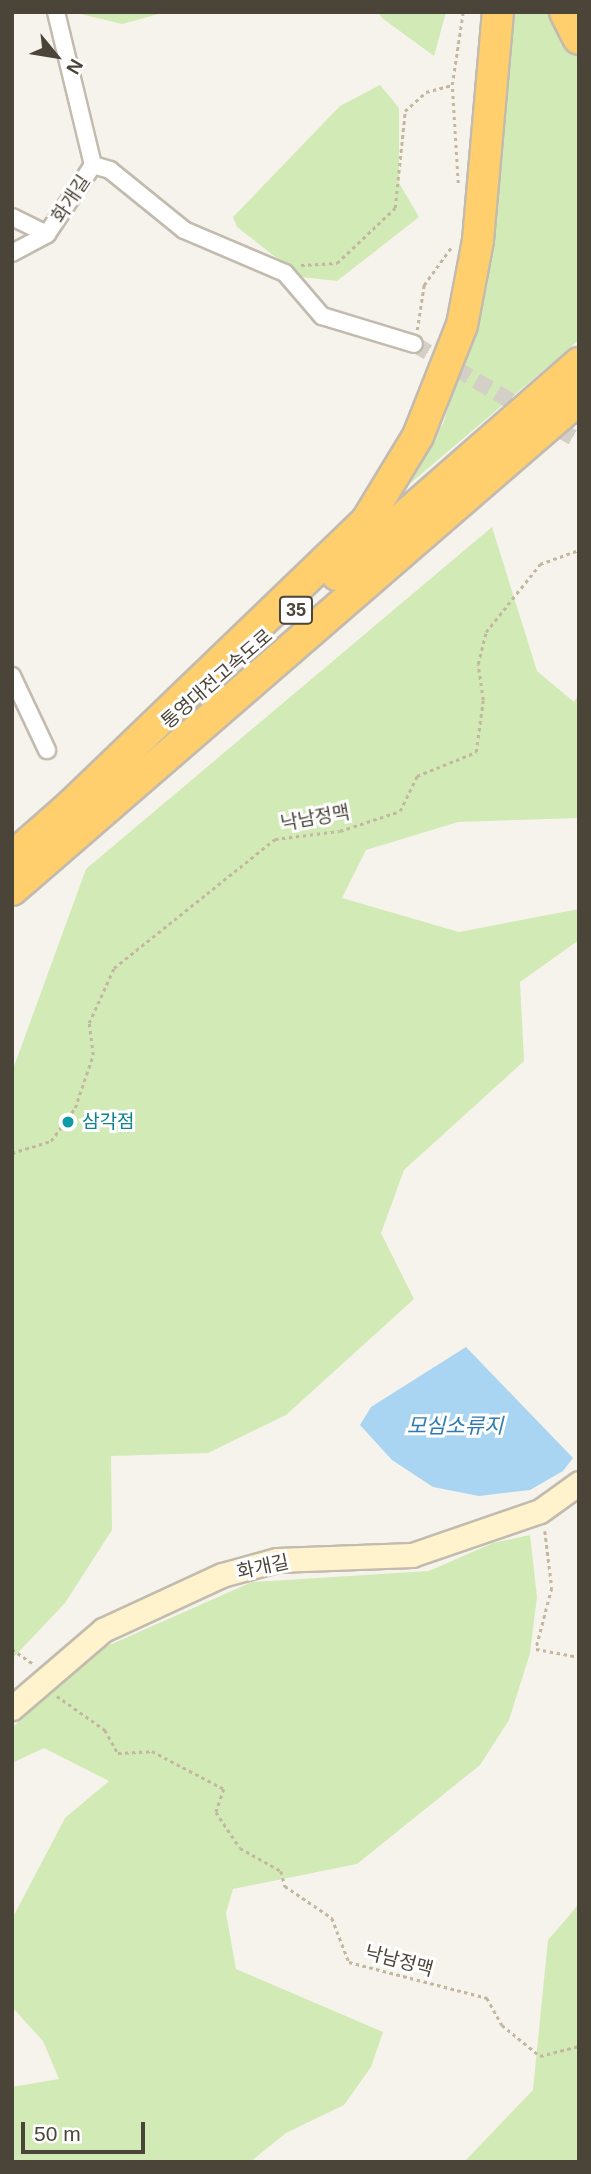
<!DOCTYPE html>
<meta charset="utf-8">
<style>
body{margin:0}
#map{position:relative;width:591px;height:2174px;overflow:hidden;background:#f6f3ec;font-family:Helvetica,"Noto Sans KR",sans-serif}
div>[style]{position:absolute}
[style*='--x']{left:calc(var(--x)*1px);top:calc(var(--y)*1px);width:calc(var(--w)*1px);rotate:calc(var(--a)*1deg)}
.green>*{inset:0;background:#d2eab5}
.water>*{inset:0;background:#a9d4f2}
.street-tunnel>*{height:16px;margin-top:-8px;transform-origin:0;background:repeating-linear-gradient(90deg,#d4d0c8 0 16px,transparent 0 24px)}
.path>*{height:2.5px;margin-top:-1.25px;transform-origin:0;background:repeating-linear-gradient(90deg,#c4b79f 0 3.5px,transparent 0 7px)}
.roads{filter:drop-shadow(2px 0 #c2bbae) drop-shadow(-2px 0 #c2bbae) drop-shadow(0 2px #c2bbae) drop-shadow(0 -2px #c2bbae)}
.street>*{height:16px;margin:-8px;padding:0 8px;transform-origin:8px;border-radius:8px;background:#fff}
.secondary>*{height:23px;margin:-11.5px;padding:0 11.5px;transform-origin:11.5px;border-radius:11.5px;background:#fff3cd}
.highway>*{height:30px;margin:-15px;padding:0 15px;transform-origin:15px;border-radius:15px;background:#ffcf6e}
.dots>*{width:19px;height:19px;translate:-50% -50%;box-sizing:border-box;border:4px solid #fff;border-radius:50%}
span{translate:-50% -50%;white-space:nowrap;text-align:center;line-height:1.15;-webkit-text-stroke:6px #fff;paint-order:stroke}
.shield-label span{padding:2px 5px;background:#fff;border:2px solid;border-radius:5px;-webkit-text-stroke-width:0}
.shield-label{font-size:18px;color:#4b4439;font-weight:700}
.street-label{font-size:19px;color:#4b4439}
.culture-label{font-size:19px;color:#0d838f}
.left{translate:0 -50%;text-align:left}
.water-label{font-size:21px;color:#2e7ab2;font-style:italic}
.frame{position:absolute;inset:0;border:14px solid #4b4439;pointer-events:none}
.north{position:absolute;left:21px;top:21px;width:70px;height:70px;-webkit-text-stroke:5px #fff;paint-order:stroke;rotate:120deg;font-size:19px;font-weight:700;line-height:28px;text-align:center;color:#4b4439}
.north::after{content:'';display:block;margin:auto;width:24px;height:32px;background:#4b4439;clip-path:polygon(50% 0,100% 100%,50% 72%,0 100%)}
.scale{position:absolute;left:21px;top:2122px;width:124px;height:32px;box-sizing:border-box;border:4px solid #4b4439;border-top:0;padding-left:9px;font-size:21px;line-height:24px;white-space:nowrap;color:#4b4439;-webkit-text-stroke:5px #fff;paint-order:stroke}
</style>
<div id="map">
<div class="green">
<div style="clip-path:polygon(72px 12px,166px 12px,122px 24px)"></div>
<div style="clip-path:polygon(378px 12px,446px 12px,434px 56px,382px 18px)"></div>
<div style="clip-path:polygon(511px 12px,554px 12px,579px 57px,579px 340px,406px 487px,411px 467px,443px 424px,487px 287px)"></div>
<div style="clip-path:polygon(380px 85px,399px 108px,399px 183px,419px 217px,337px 281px,301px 277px,237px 227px,233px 217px,340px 106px)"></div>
<div style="clip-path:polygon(492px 527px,537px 671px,574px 702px,579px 694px,579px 818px,458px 822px,366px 850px,342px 898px,459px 932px,579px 909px,579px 940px,520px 982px,524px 1061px,404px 1170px,381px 1233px,414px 1299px,286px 1415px,208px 1453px,111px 1456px,112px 1530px,65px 1603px,12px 1659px,12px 1072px,86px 869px)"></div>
<div style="clip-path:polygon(530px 1535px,537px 1597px,530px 1653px,509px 1720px,480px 1765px,357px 1864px,233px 1889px,226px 1913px,236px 1969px,383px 2032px,371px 2067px,344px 2105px,286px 2133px,250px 2162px,12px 2162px,12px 2087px,59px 2079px,43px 2041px,12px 2007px,12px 1919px,65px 1818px,109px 1781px,44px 1748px,12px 1763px,12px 1728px,89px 1654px,252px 1582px,429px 1571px,493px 1543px)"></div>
<div style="clip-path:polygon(579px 1904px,579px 2162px,464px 2162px,533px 2090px,548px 1940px)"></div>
</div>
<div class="water">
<div style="clip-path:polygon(466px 1347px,573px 1458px,563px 1471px,530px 1490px,479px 1496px,433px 1487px,392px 1460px,360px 1425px,371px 1407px)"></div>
</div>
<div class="street-tunnel">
<div style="--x:414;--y:344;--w:191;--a:30.5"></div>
</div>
<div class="path">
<div style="--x:458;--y:183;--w:98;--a:-93.5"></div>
<div style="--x:452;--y:85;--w:74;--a:-81.4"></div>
<div style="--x:301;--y:265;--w:36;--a:-3"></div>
<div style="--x:337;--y:263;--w:80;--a:-43.5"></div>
<div style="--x:395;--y:208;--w:98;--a:-84.1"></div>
<div style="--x:405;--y:111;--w:28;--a:-42"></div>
<div style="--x:426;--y:92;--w:27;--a:-15"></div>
<div style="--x:417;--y:330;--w:46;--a:-81.2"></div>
<div style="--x:424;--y:285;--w:49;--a:-54.1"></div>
<div style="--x:12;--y:1153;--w:41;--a:-17.1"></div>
<div style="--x:51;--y:1141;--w:41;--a:-54"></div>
<div style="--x:75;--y:1108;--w:56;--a:-71.2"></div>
<div style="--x:93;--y:1055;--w:32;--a:-97"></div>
<div style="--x:89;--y:1023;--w:60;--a:-65.6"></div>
<div style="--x:114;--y:968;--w:206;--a:-38.7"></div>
<div style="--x:275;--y:839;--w:65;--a:-7"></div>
<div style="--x:340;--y:831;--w:63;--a:-18.4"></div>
<div style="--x:400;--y:811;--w:39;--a:-64"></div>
<div style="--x:417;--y:776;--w:64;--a:-22.1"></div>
<div style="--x:476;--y:752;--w:52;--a:-82.3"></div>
<div style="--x:483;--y:700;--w:36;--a:-98"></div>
<div style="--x:478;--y:664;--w:33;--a:-76"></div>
<div style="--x:486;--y:632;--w:87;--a:-51.5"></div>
<div style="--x:540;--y:564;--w:41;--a:-19.7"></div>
<div style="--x:545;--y:1531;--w:57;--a:83"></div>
<div style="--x:552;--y:1588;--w:63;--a:104.7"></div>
<div style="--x:536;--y:1649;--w:44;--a:10.5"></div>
<div style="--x:12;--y:1649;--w:28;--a:35"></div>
<div style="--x:57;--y:1696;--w:59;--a:35.3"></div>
<div style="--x:105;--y:1730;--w:26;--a:61"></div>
<div style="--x:118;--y:1753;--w:34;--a:-3"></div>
<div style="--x:152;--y:1751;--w:81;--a:27.8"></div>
<div style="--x:224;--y:1789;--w:24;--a:109"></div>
<div style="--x:216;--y:1812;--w:43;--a:56.3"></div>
<div style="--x:240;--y:1848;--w:47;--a:29.3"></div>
<div style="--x:281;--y:1871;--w:16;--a:75"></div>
<div style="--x:285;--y:1886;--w:57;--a:34.2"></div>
<div style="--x:332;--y:1918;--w:47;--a:68.9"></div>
<div style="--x:349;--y:1962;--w:143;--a:14.6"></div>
<div style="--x:487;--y:1998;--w:31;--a:61"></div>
<div style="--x:502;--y:2025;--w:49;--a:39.2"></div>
<div style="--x:540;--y:2056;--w:40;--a:-14.4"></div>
</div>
<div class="roads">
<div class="street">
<div style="--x:56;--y:12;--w:157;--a:76.4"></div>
<div style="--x:93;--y:165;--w:18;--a:16"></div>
<div style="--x:110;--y:170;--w:95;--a:39"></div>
<div style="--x:184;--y:230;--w:110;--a:23.1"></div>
<div style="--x:285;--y:273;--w:57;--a:49.3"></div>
<div style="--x:322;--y:316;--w:96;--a:16.9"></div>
<div style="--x:12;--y:217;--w:39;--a:26"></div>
<div style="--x:12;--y:253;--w:40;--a:-28"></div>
<div style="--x:47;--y:234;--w:83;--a:-56.3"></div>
<div style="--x:12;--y:676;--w:82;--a:64.7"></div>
</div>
<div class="secondary">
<div style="--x:12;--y:1708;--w:120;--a:-40.6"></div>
<div style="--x:103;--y:1630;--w:131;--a:-24.8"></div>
<div style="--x:222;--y:1575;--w:57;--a:-15.3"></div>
<div style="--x:277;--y:1560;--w:135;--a:-2.1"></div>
<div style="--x:412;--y:1555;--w:135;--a:-19"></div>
<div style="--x:540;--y:1511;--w:48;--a:-35.7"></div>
</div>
<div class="highway">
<div style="--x:565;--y:12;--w:30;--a:63"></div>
<div style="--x:337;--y:575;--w:322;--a:-41.2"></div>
<div style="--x:62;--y:814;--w:424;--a:-43.9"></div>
<div style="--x:367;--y:520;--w:98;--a:-58.7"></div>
<div style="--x:418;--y:436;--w:119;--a:-68.4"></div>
<div style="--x:462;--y:325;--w:86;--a:-79.3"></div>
<div style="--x:478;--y:240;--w:229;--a:-85"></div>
<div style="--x:12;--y:857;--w:86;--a:-41.2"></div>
<div style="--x:12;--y:890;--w:750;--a:-40.89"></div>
</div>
</div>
<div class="dots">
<div style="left:68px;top:1122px;background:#0f9aa8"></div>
</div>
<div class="shield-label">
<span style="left:296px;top:610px">35</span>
</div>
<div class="street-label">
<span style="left:71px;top:199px;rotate:-56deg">화개길</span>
<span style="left:217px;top:679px;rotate:-41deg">통영대전고속도로</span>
<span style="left:315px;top:818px;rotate:-10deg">낙남정맥</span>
<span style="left:263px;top:1567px;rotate:-12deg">화개길</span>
<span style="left:399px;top:1961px;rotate:15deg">낙남정맥</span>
</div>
<div class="culture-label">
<span class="left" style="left:82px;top:1122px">삼각점</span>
</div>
<div class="water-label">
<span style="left:455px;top:1426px">모심소류지</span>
</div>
<div class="frame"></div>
<div class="north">N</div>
<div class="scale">50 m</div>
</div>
